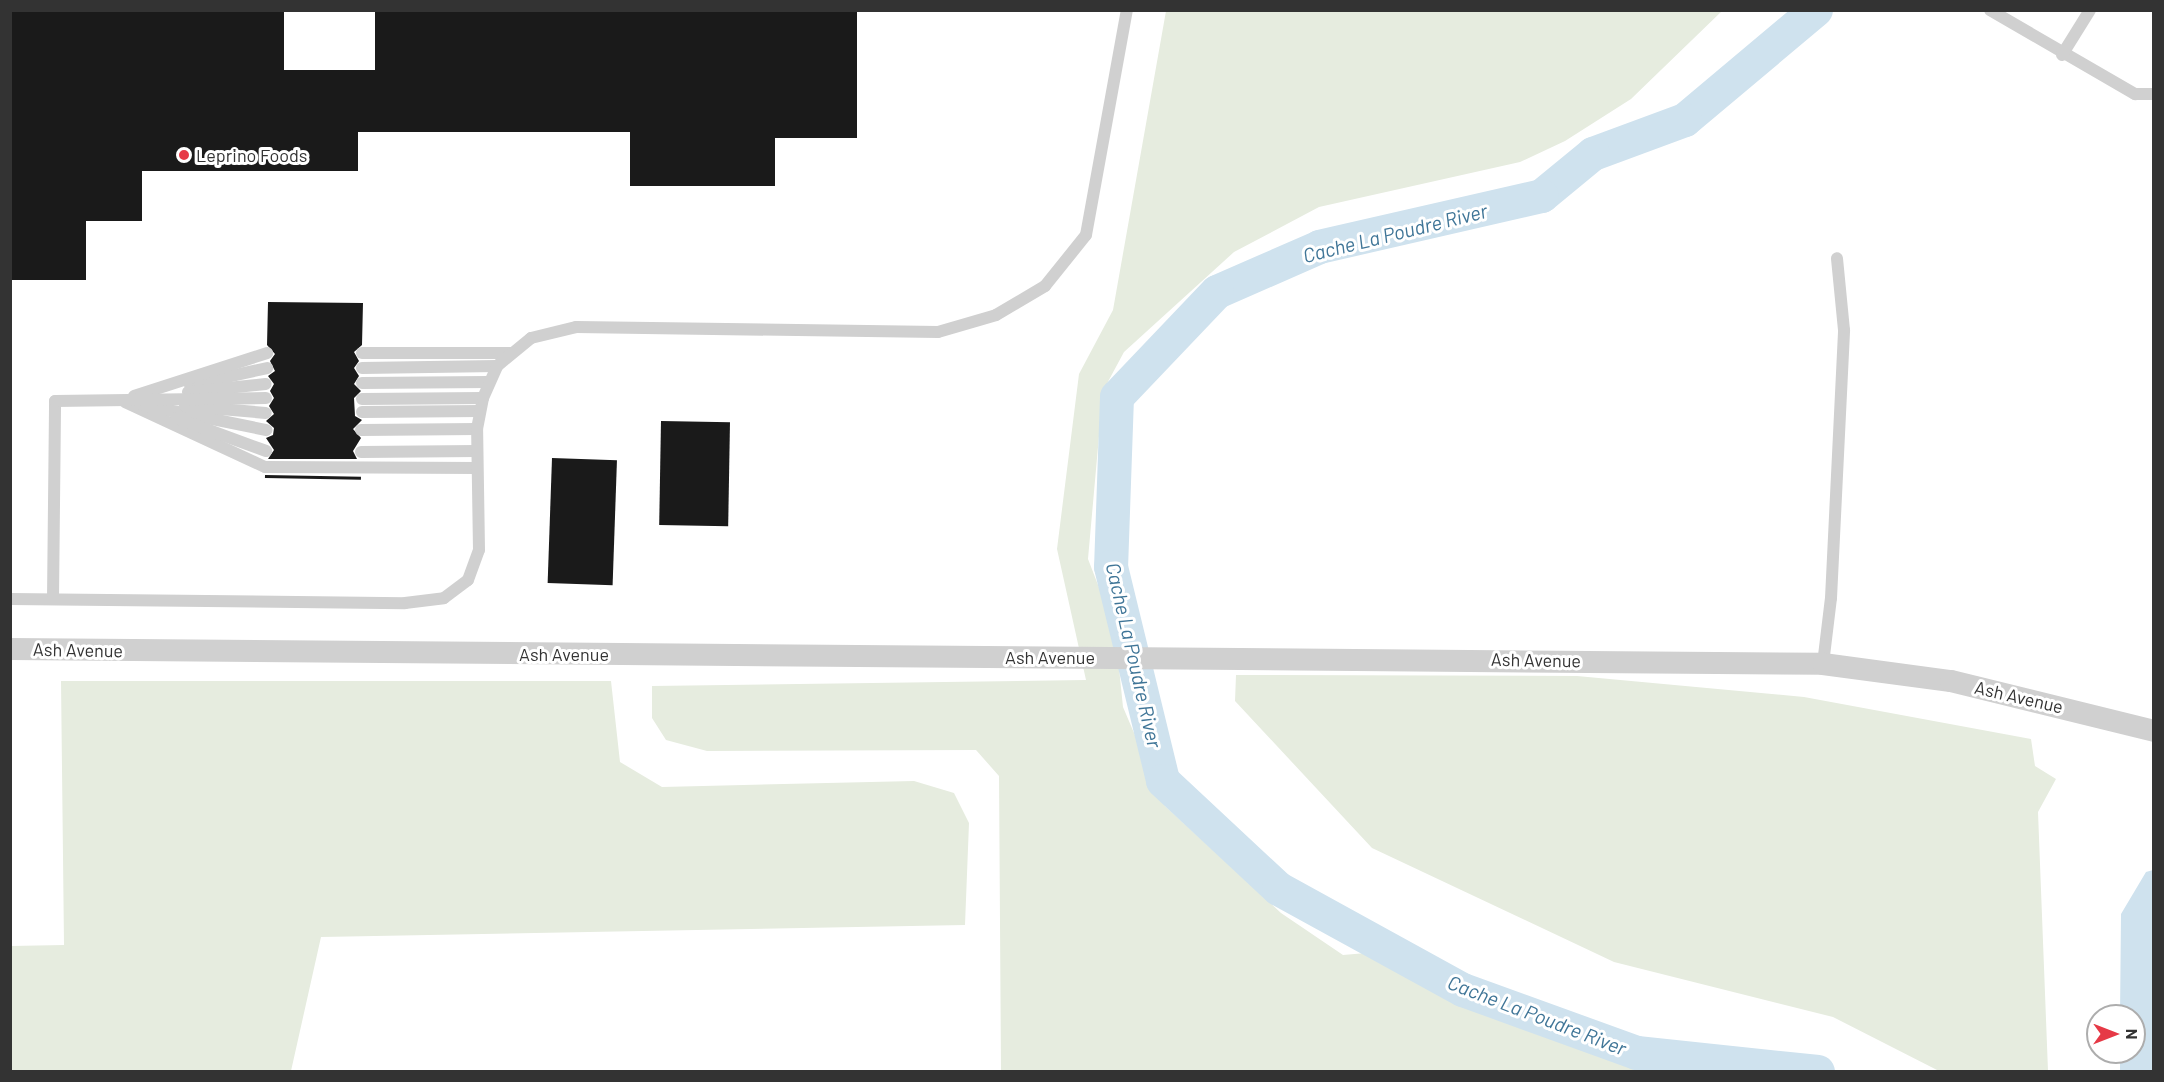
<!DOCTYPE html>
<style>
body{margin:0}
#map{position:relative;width:2164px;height:1082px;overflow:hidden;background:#fff;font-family:Barlow,sans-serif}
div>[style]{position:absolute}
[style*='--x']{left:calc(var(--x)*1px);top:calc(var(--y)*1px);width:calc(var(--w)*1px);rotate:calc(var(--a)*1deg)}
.green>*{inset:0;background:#e6ecdf}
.water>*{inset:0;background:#cfe2ee}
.river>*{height:34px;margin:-17px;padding:0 17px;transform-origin:17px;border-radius:17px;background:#cfe2ee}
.building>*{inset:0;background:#1a1a1a;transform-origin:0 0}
.lane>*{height:12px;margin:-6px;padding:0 6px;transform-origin:6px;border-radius:6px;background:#d0d0d0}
.street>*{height:22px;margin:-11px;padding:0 11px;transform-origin:11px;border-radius:11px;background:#d0d0d0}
.dots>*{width:16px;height:16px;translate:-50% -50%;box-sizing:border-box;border:3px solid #fff;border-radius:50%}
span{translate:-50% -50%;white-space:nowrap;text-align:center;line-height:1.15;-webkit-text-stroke:6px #fff;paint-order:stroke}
.poi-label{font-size:18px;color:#333}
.left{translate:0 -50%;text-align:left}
.street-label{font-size:18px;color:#333}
.water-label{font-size:20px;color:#3f7597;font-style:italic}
.frame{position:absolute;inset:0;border:12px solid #333;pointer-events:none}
.north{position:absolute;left:2086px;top:1004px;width:60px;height:60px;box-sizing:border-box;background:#fff;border:2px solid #adadad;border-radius:50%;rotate:90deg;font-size:16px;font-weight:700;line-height:24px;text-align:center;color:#333}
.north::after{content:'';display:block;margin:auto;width:21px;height:27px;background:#e63946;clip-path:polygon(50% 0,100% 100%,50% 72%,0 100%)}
</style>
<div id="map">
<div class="green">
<div style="clip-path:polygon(1166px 11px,1722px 11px,1631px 99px,1565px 141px,1520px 162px,1319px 207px,1234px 252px,1124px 352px,1103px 391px,1088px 559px,1115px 629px,1123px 707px,1165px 806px,1281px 913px,1343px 955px,1366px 953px,1470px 1003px,1642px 1061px,1727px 1071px,1001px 1071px,999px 776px,976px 750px,707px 751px,666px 740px,652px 718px,652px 686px,1086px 680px,1057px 549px,1079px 374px,1113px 310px)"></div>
<div style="clip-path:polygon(1236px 675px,1577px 676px,1804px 697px,2031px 739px,2035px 766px,2056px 779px,2038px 812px,2048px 1071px,1939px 1071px,1833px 1017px,1614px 962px,1372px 848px,1235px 701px)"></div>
<div style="clip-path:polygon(61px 681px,611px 681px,620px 762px,662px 787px,914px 781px,954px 793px,969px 823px,965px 925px,321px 937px,291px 1071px,11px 1071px,11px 946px,64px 945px)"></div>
</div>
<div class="water">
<div style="clip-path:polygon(2153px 870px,2153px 1071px,2120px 1071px,2120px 1052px,2134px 1052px,2134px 1016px,2120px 1016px,2121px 914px,2146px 872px)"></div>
</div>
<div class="river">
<div style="--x:1816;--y:10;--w:171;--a:140"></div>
<div style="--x:1685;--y:120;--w:98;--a:159.7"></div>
<div style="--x:1593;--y:154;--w:66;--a:140.5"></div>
<div style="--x:1542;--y:196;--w:228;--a:167.1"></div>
<div style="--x:1320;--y:247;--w:112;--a:156.4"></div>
<div style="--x:1217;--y:292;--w:145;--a:133.6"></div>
<div style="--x:1117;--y:397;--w:170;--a:92"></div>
<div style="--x:1111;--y:567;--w:220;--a:76.3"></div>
<div style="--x:1163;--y:781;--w:158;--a:43"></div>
<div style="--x:1279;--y:889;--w:210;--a:28.8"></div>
<div style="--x:1463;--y:990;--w:185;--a:19.9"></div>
<div style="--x:1637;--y:1053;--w:182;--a:6"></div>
</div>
<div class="building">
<div style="clip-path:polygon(10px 10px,284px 10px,284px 70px,375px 70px,375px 10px,857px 10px,857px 138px,775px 138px,775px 186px,630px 186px,630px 132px,358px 132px,358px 171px,142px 171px,142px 221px,86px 221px,86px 280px,10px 280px)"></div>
<div style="clip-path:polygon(268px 302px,363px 303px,362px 345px,354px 352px,359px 361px,354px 368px,359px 376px,354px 384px,361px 391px,354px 398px,355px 416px,362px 420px,353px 429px,361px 438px,353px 451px,357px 459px,268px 459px,274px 450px,266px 438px,273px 435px,274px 428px,266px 421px,274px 414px,269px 406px,274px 398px,270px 391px,274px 384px,268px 376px,275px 371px,270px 361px,275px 354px,267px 345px)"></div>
<div style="left:661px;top:421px;width:69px;height:104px;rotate:1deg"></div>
<div style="left:552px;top:458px;width:65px;height:125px;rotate:2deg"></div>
<div style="left:265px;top:475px;width:96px;height:3px;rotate:1deg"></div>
</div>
<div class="lane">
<div style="--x:1990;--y:10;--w:168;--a:30.1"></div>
<div style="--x:2135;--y:94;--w:19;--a:0"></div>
<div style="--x:2062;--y:55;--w:53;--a:-58.1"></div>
<div style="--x:362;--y:353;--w:148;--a:0"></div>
<div style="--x:362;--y:368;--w:135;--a:-0.8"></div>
<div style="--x:362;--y:383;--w:126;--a:-0.5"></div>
<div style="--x:190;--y:385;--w:79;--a:-12.4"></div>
<div style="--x:188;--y:392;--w:78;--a:-5.9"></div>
<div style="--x:134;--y:396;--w:140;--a:-17.9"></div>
<div style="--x:362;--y:399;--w:121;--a:-0.5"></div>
<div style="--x:125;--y:402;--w:154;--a:24.9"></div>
<div style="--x:265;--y:467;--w:212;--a:0.3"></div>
<div style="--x:143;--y:405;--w:126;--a:11.5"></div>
<div style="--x:185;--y:406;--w:81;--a:4.9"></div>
<div style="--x:362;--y:412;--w:118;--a:-0.5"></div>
<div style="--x:176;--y:418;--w:96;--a:20.1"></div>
<div style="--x:361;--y:430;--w:116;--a:-0.5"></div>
<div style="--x:361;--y:452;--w:116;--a:-0.5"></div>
<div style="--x:10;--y:599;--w:395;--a:0.6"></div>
<div style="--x:405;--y:603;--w:39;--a:-7"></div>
<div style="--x:444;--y:598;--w:30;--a:-37"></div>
<div style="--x:468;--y:580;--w:32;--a:-70"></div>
<div style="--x:479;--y:550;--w:121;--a:-90.9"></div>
<div style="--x:477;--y:429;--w:32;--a:-79"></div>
<div style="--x:483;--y:398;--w:35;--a:-66"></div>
<div style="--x:497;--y:366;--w:44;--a:-39.5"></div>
<div style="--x:531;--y:338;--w:46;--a:-13.7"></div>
<div style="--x:576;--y:327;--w:362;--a:0.8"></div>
<div style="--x:938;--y:332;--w:60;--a:-16.3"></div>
<div style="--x:996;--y:315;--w:57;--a:-30.6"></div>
<div style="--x:1045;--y:286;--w:65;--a:-51.2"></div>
<div style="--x:1086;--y:235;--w:229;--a:-79.7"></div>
<div style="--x:53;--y:599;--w:198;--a:-89.4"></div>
<div style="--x:55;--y:401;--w:211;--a:-0.8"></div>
<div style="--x:1823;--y:664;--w:66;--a:-83.1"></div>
<div style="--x:1831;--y:598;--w:268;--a:-87.2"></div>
<div style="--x:1844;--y:330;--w:72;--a:-95.6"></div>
</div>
<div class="street">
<div style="--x:10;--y:649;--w:1813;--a:0.47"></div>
<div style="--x:1823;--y:664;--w:129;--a:7.6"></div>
<div style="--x:1951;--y:681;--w:209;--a:13.8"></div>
</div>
<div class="dots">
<div style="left:184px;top:155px;background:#e63946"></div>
</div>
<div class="poi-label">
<span class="left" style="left:196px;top:155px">Leprino Foods</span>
</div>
<div class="street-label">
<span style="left:78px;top:650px;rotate:1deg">Ash Avenue</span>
<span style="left:564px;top:654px">Ash Avenue</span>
<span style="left:1050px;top:657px">Ash Avenue</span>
<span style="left:1536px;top:660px;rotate:1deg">Ash Avenue</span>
<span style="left:2019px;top:697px;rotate:13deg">Ash Avenue</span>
</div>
<div class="water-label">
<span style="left:1395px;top:233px;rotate:-14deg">Cache La Poudre River</span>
<span style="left:1134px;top:655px;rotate:77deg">Cache La Poudre River</span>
<span style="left:1537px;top:1015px;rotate:21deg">Cache La Poudre River</span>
</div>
<div class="frame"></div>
<div class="north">N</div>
</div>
